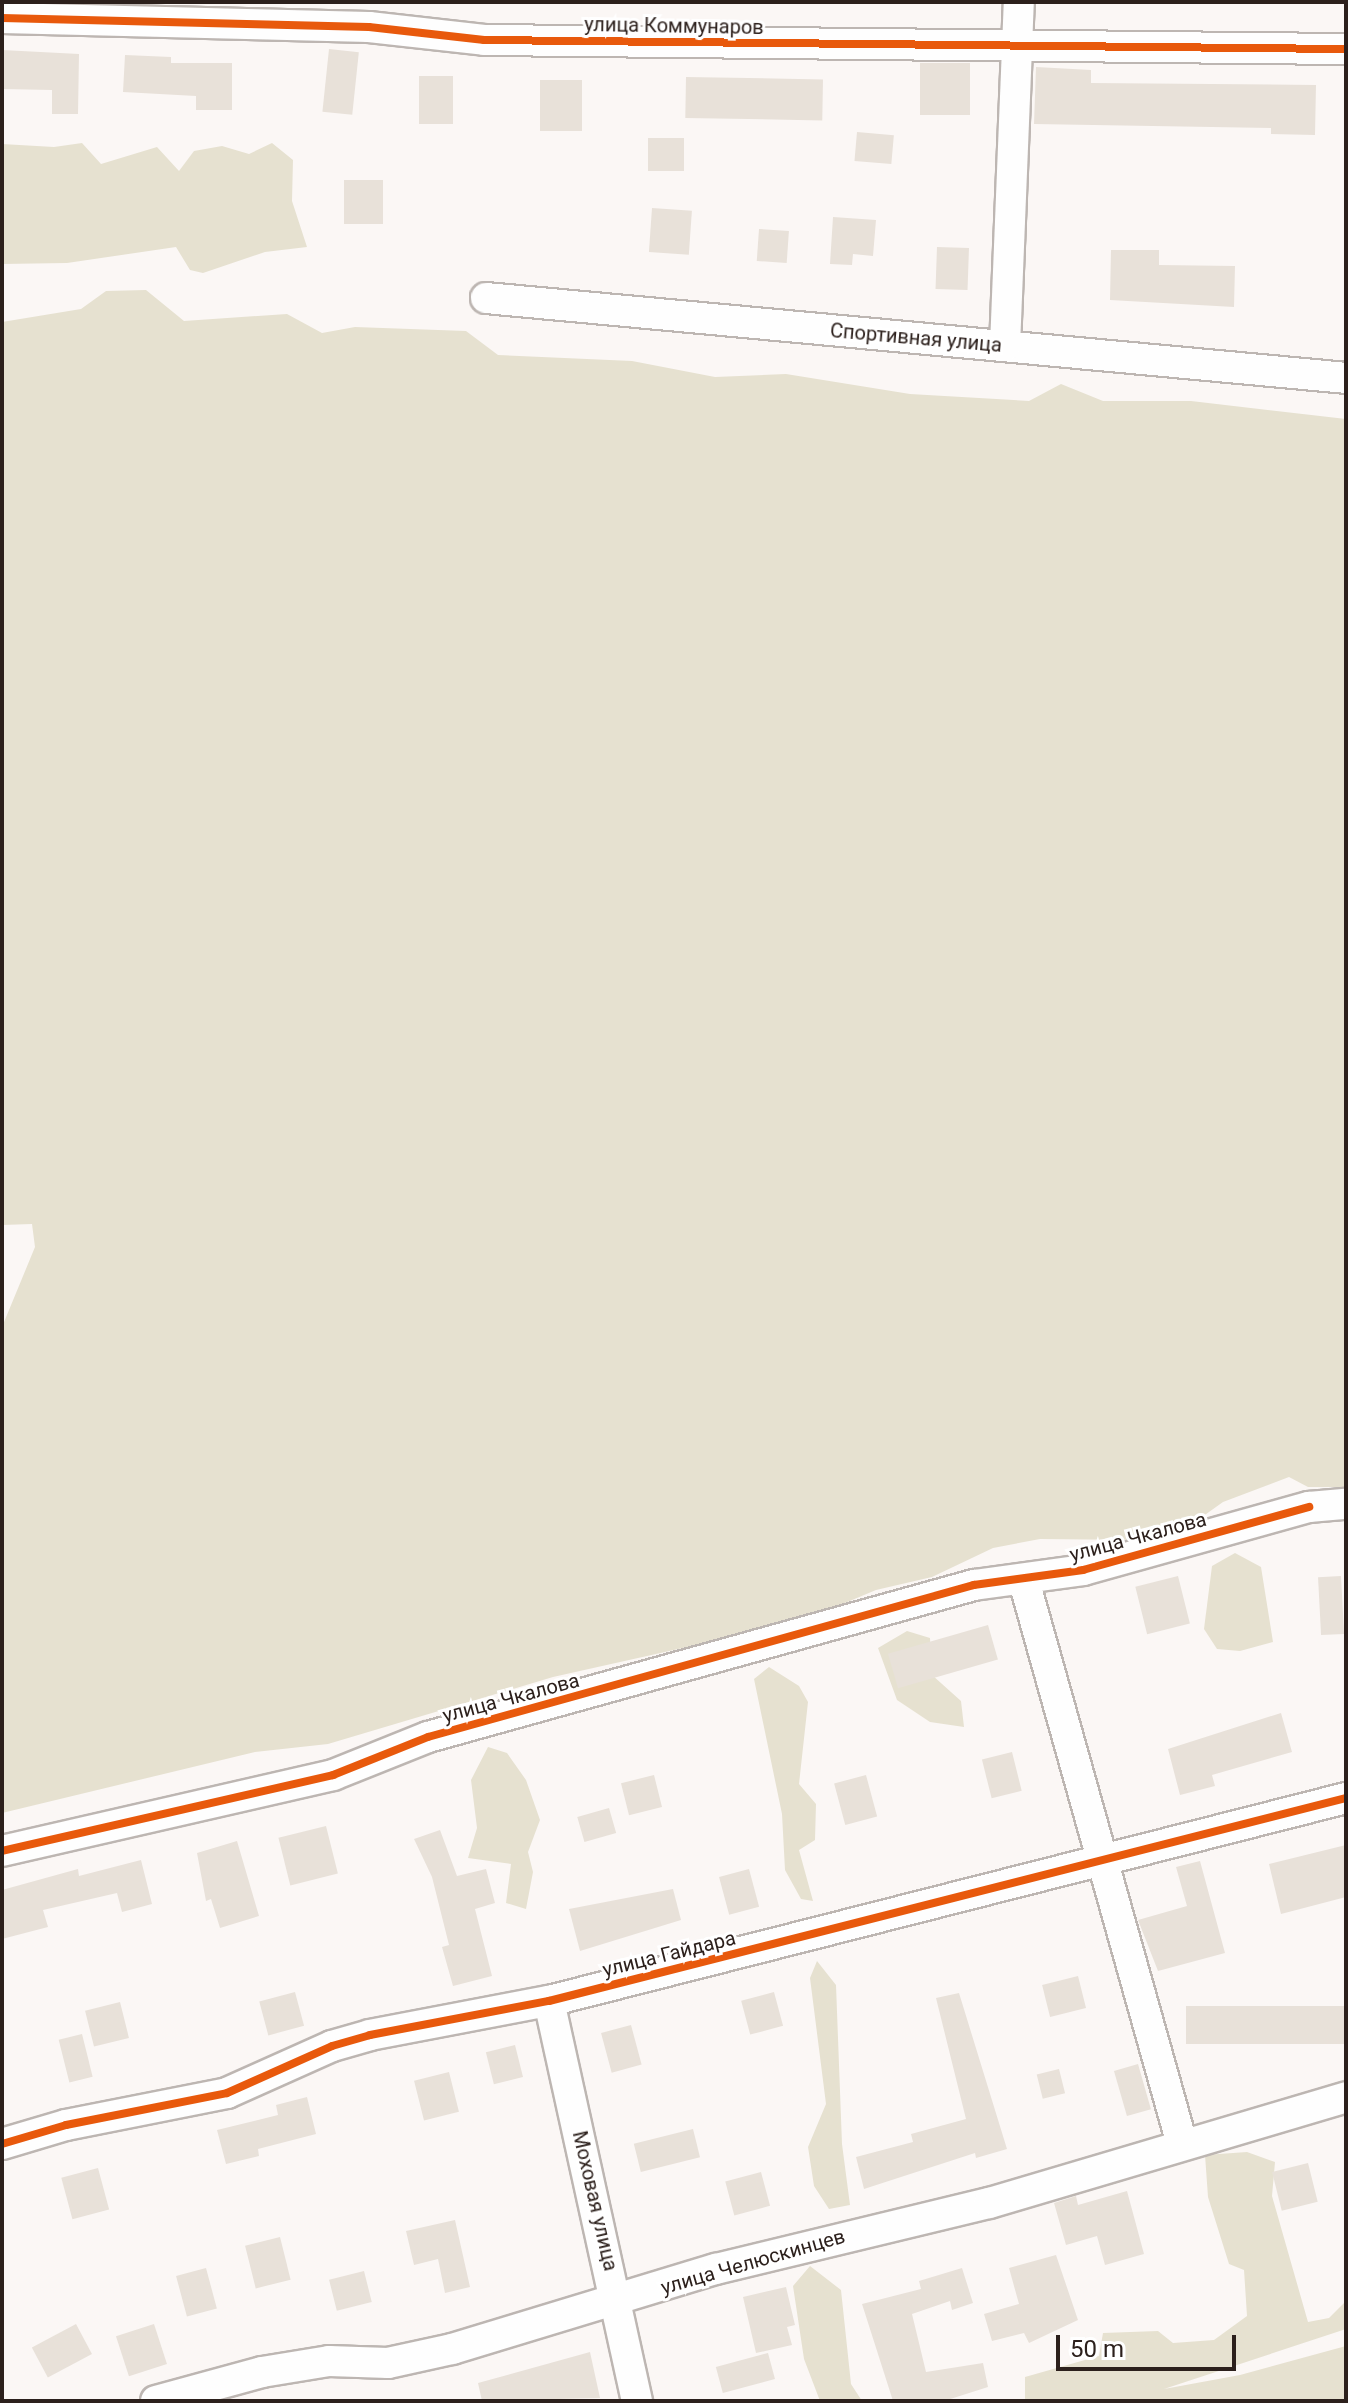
<!DOCTYPE html>
<meta charset="utf-8">
<style>
body{margin:0}
#map{position:relative;width:1348px;height:2403px;overflow:hidden;background:#fbf7f5;font-family:Roboto,sans-serif}
div>[style]{position:absolute}
[style*='--x']{left:calc(var(--x)*1px);top:calc(var(--y)*1px);width:calc(var(--w)*1px);rotate:calc(var(--a)*1deg)}
.green>*{inset:0;background:#e6e1d0}
.building>*{inset:0;background:#e8e1d9;transform-origin:0 0}
.roads{filter:drop-shadow(2px 0 #bdb6b2) drop-shadow(-2px 0 #bdb6b2) drop-shadow(0 2px #bdb6b2) drop-shadow(0 -2px #bdb6b2)}
.minor>*{height:30px;margin:-15px;padding:0 15px;transform-origin:15px;border-radius:15px;background:#fefefe}
.cycleway>*{height:8px;margin:-4px;padding:0 4px;transform-origin:4px;border-radius:4px;background:#e8590c}
span{translate:-50% -50%;white-space:nowrap;text-align:center;line-height:1.15;-webkit-text-stroke:6px #fff;paint-order:stroke}
.street-label{font-size:20px;color:#2c201c}
.frame{position:absolute;inset:0;border:4px solid #2c201c;pointer-events:none}
.scale{position:absolute;left:1056px;top:2335px;width:180px;height:36px;box-sizing:border-box;border:4px solid #2c201c;border-top:0;padding-left:10px;font-size:24px;line-height:28px;white-space:nowrap;color:#2c201c;-webkit-text-stroke:6px #fff;paint-order:stroke}
</style>
<div id="map">
<div class="green">
<div style="clip-path:polygon(82px 143px,101px 164px,157px 147px,179px 171px,194px 151px,222px 146px,249px 154px,272px 143px,293px 160px,292px 201px,307px 247px,265px 252px,203px 273px,190px 270px,176px 247px,67px 263px,2px 264px,2px 144px,54px 147px)"></div>
<div style="clip-path:polygon(146px 290px,184px 321px,287px 314px,322px 333px,355px 327px,466px 331px,498px 355px,632px 361px,715px 377px,786px 374px,910px 394px,1029px 401px,1061px 384px,1103px 401px,1191px 401px,1346px 419px,1346px 1487px,1308px 1487px,1289px 1477px,1223px 1502px,1188px 1527px,1139px 1540px,1040px 1539px,993px 1548px,932px 1577px,876px 1590px,766px 1636px,723px 1639px,553px 1677px,328px 1744px,255px 1752px,2px 1813px,2px 1327px,35px 1247px,32px 1224px,2px 1225px,2px 322px,81px 309px,106px 291px)"></div>
<div style="clip-path:polygon(1235px 1553px,1261px 1567px,1273px 1642px,1240px 1651px,1217px 1649px,1204px 1629px,1212px 1566px)"></div>
<div style="clip-path:polygon(907px 1631px,930px 1638px,932px 1675px,961px 1701px,964px 1727px,930px 1722px,897px 1700px,878px 1648px)"></div>
<div style="clip-path:polygon(769px 1667px,799px 1686px,808px 1702px,799px 1784px,816px 1804px,815px 1840px,799px 1850px,813px 1901px,801px 1899px,785px 1870px,782px 1814px,754px 1679px)"></div>
<div style="clip-path:polygon(488px 1747px,507px 1753px,526px 1780px,540px 1820px,528px 1852px,533px 1872px,526px 1909px,506px 1903px,511px 1864px,468px 1858px,477px 1828px,471px 1780px)"></div>
<div style="clip-path:polygon(817px 1961px,836px 1985px,842px 2144px,850px 2205px,829px 2209px,814px 2186px,808px 2147px,826px 2104px,810px 1978px)"></div>
<div style="clip-path:polygon(1247px 2152px,1275px 2162px,1272px 2196px,1308px 2322px,1329px 2318px,1346px 2301px,1346px 2329px,1164px 2389px,1240px 2375px,1346px 2346px,1346px 2401px,1025px 2401px,1025px 2377px,1099px 2356px,1103px 2333px,1158px 2331px,1173px 2343px,1214px 2340px,1247px 2316px,1244px 2270px,1229px 2264px,1208px 2197px,1205px 2155px)"></div>
<div style="clip-path:polygon(810px 2266px,841px 2290px,851px 2384px,862px 2401px,820px 2401px,804px 2359px,793px 2286px)"></div>
</div>
<div class="building">
<div style="left:329px;top:49px;width:30px;height:63px;rotate:6deg"></div>
<div style="clip-path:polygon(2px 50px,79px 54px,78px 114px,52px 114px,52px 90px,2px 89px)"></div>
<div style="clip-path:polygon(125px 55px,171px 57px,171px 63px,232px 63px,232px 110px,196px 110px,196px 96px,123px 92px)"></div>
<div style="left:920px;top:63px;width:50px;height:52px"></div>
<div style="clip-path:polygon(1036px 67px,1091px 70px,1091px 83px,1316px 85px,1315px 135px,1271px 134px,1271px 128px,1034px 124px)"></div>
<div style="left:419px;top:76px;width:34px;height:48px"></div>
<div style="left:686px;top:77px;width:137px;height:41px;rotate:1deg"></div>
<div style="left:540px;top:80px;width:42px;height:51px"></div>
<div style="left:857px;top:132px;width:37px;height:29px;rotate:5deg"></div>
<div style="left:648px;top:138px;width:36px;height:33px"></div>
<div style="left:344px;top:180px;width:39px;height:44px"></div>
<div style="left:652px;top:208px;width:40px;height:44px;rotate:4deg"></div>
<div style="clip-path:polygon(833px 217px,876px 220px,873px 256px,853px 254px,852px 265px,830px 264px)"></div>
<div style="left:759px;top:229px;width:30px;height:32px;rotate:4deg"></div>
<div style="left:937px;top:247px;width:32px;height:42px;rotate:2deg"></div>
<div style="clip-path:polygon(1111px 250px,1159px 250px,1159px 265px,1235px 266px,1234px 307px,1110px 300px)"></div>
<div style="left:1178px;top:1576px;width:49px;height:44px;rotate:76deg"></div>
<div style="left:1341px;top:1576px;width:58px;height:23px;rotate:87deg"></div>
<div style="left:988px;top:1625px;width:36px;height:104px;rotate:74deg"></div>
<div style="clip-path:polygon(1281px 1713px,1292px 1752px,1212px 1775px,1215px 1786px,1180px 1795px,1168px 1749px)"></div>
<div style="left:1012px;top:1752px;width:40px;height:31px;rotate:76deg"></div>
<div style="left:654px;top:1775px;width:33px;height:34px;rotate:76deg"></div>
<div style="left:866px;top:1775px;width:43px;height:33px;rotate:75deg"></div>
<div style="left:609px;top:1808px;width:26px;height:33px;rotate:74deg"></div>
<div style="left:326px;top:1826px;width:49px;height:49px;rotate:76deg"></div>
<div style="clip-path:polygon(440px 1830px,457px 1876px,486px 1869px,495px 1903px,475px 1909px,492px 1976px,453px 1986px,442px 1947px,449px 1945px,432px 1877px,414px 1839px)"></div>
<div style="clip-path:polygon(237px 1841px,259px 1916px,220px 1928px,211px 1899px,206px 1901px,197px 1853px)"></div>
<div style="clip-path:polygon(1346px 1845px,1346px 1897px,1281px 1914px,1269px 1864px)"></div>
<div style="clip-path:polygon(141px 1860px,152px 1904px,122px 1912px,117px 1893px,43px 1910px,48px 1927px,2px 1939px,2px 1890px,78px 1869px,79px 1876px)"></div>
<div style="clip-path:polygon(1200px 1861px,1225px 1953px,1158px 1971px,1138px 1920px,1187px 1906px,1176px 1867px)"></div>
<div style="left:749px;top:1869px;width:39px;height:31px;rotate:75deg"></div>
<div style="clip-path:polygon(673px 1889px,681px 1920px,580px 1951px,569px 1909px)"></div>
<div style="left:1078px;top:1976px;width:33px;height:37px;rotate:76deg"></div>
<div style="left:295px;top:1992px;width:35px;height:37px;rotate:75deg"></div>
<div style="left:774px;top:1992px;width:35px;height:34px;rotate:75deg"></div>
<div style="clip-path:polygon(959px 1993px,1007px 2149px,976px 2158px,975px 2153px,864px 2189px,856px 2157px,913px 2142px,911px 2134px,966px 2119px,936px 1998px)"></div>
<div style="left:120px;top:2002px;width:37px;height:36px;rotate:76deg"></div>
<div style="left:1346px;top:2006px;width:38px;height:160px;rotate:90deg"></div>
<div style="left:631px;top:2025px;width:41px;height:31px;rotate:75deg"></div>
<div style="left:82px;top:2034px;width:44px;height:24px;rotate:76deg"></div>
<div style="left:515px;top:2045px;width:33px;height:30px;rotate:76deg"></div>
<div style="left:1138px;top:2064px;width:47px;height:25px;rotate:74deg"></div>
<div style="left:1059px;top:2069px;width:25px;height:23px;rotate:76deg"></div>
<div style="left:449px;top:2072px;width:41px;height:36px;rotate:76deg"></div>
<div style="clip-path:polygon(307px 2097px,316px 2134px,258px 2149px,259px 2156px,226px 2164px,217px 2130px,278px 2115px,276px 2105px)"></div>
<div style="left:693px;top:2129px;width:29px;height:61px;rotate:76deg"></div>
<div style="left:1308px;top:2163px;width:40px;height:37px;rotate:76deg"></div>
<div style="left:98px;top:2168px;width:43px;height:38px;rotate:75deg"></div>
<div style="left:761px;top:2172px;width:35px;height:37px;rotate:75deg"></div>
<div style="clip-path:polygon(1127px 2191px,1144px 2254px,1105px 2265px,1097px 2236px,1066px 2245px,1054px 2203px,1076px 2196px,1078px 2205px)"></div>
<div style="clip-path:polygon(455px 2220px,470px 2287px,445px 2293px,438px 2259px,414px 2265px,406px 2231px)"></div>
<div style="left:280px;top:2237px;width:44px;height:36px;rotate:76deg"></div>
<div style="clip-path:polygon(1056px 2255px,1078px 2320px,1029px 2343px,1024px 2333px,992px 2341px,984px 2314px,1019px 2304px,1009px 2268px)"></div>
<div style="left:206px;top:2268px;width:42px;height:31px;rotate:75deg"></div>
<div style="clip-path:polygon(962px 2268px,973px 2303px,952px 2310px,950px 2301px,912px 2314px,926px 2372px,983px 2363px,988px 2387px,944px 2401px,893px 2401px,862px 2304px,921px 2289px,919px 2281px)"></div>
<div style="left:364px;top:2271px;width:32px;height:36px;rotate:76deg"></div>
<div style="clip-path:polygon(786px 2287px,795px 2325px,787px 2327px,792px 2345px,756px 2353px,743px 2297px)"></div>
<div style="left:76px;top:2324px;width:34px;height:50px;rotate:62deg"></div>
<div style="left:154px;top:2324px;width:42px;height:40px;rotate:72deg"></div>
<div style="clip-path:polygon(590px 2352px,600px 2398px,482px 2401px,478px 2383px)"></div>
<div style="left:768px;top:2353px;width:27px;height:54px;rotate:75deg"></div>
</div>
<div class="roads">
<div class="minor">
<div style="--x:2;--y:18;--w:367;--a:1.4"></div>
<div style="--x:369;--y:27;--w:116;--a:6.4"></div>
<div style="--x:484;--y:40;--w:862;--a:0.6"></div>
<div style="--x:486;--y:298;--w:864;--a:5.31"></div>
<div style="--x:1005;--y:346;--w:344;--a:-87.7"></div>
<div style="--x:1024;--y:1581;--w:585;--a:74.32"></div>
<div style="--x:2;--y:1851;--w:340;--a:-12.9"></div>
<div style="--x:333;--y:1775;--w:102;--a:-21.8"></div>
<div style="--x:428;--y:1737;--w:567;--a:-15.56"></div>
<div style="--x:974;--y:1585;--w:110;--a:-7.8"></div>
<div style="--x:1083;--y:1570;--w:235;--a:-15.6"></div>
<div style="--x:1309;--y:1507;--w:37;--a:-5"></div>
<div style="--x:549;--y:2001;--w:410;--a:77.6"></div>
<div style="--x:2;--y:2144;--w:67;--a:-16.5"></div>
<div style="--x:66;--y:2125;--w:164;--a:-11.2"></div>
<div style="--x:227;--y:2093;--w:115;--a:-24.1"></div>
<div style="--x:332;--y:2046;--w:40;--a:-16"></div>
<div style="--x:370;--y:2035;--w:182;--a:-10.8"></div>
<div style="--x:549;--y:2001;--w:822;--a:-14.29"></div>
<div style="--x:156;--y:2401;--w:110;--a:-15.3"></div>
<div style="--x:262;--y:2372;--w:68;--a:-9.3"></div>
<div style="--x:329;--y:2361;--w:59;--a:1.9"></div>
<div style="--x:388;--y:2363;--w:66;--a:-12.3"></div>
<div style="--x:452;--y:2349;--w:276;--a:-16.9"></div>
<div style="--x:716;--y:2269;--w:281;--a:-13.6"></div>
<div style="--x:989;--y:2203;--w:372;--a:-16.5"></div>
</div>
</div>
<div class="cycleway">
<div style="--x:2;--y:18;--w:367;--a:1.4"></div>
<div style="--x:369;--y:27;--w:116;--a:6.4"></div>
<div style="--x:484;--y:40;--w:862;--a:0.6"></div>
<div style="--x:2;--y:1851;--w:340;--a:-12.9"></div>
<div style="--x:333;--y:1775;--w:102;--a:-21.8"></div>
<div style="--x:428;--y:1737;--w:567;--a:-15.56"></div>
<div style="--x:974;--y:1585;--w:110;--a:-7.8"></div>
<div style="--x:1083;--y:1570;--w:235;--a:-15.6"></div>
<div style="--x:2;--y:2144;--w:67;--a:-16.5"></div>
<div style="--x:66;--y:2125;--w:164;--a:-11.2"></div>
<div style="--x:227;--y:2093;--w:115;--a:-24.1"></div>
<div style="--x:332;--y:2046;--w:40;--a:-16"></div>
<div style="--x:370;--y:2035;--w:182;--a:-10.8"></div>
<div style="--x:549;--y:2001;--w:822;--a:-14.29"></div>
</div>
<div class="street-label">
<span style="left:674px;top:26px;rotate:1deg">улица Коммунаров</span>
<span style="left:916px;top:338px;rotate:5deg">Спортивная улица</span>
<span style="left:1138px;top:1537px;rotate:-15deg">улица Чкалова</span>
<span style="left:511px;top:1698px;rotate:-15deg">улица Чкалова</span>
<span style="left:669px;top:1954px;rotate:-14deg">улица Гайдара</span>
<span style="left:595px;top:2201px;rotate:77deg">Моховая улица</span>
<span style="left:753px;top:2262px;rotate:-16deg">улица Челюскинцев</span>
</div>
<div class="frame"></div>
<div class="scale">50 m</div>
</div>
